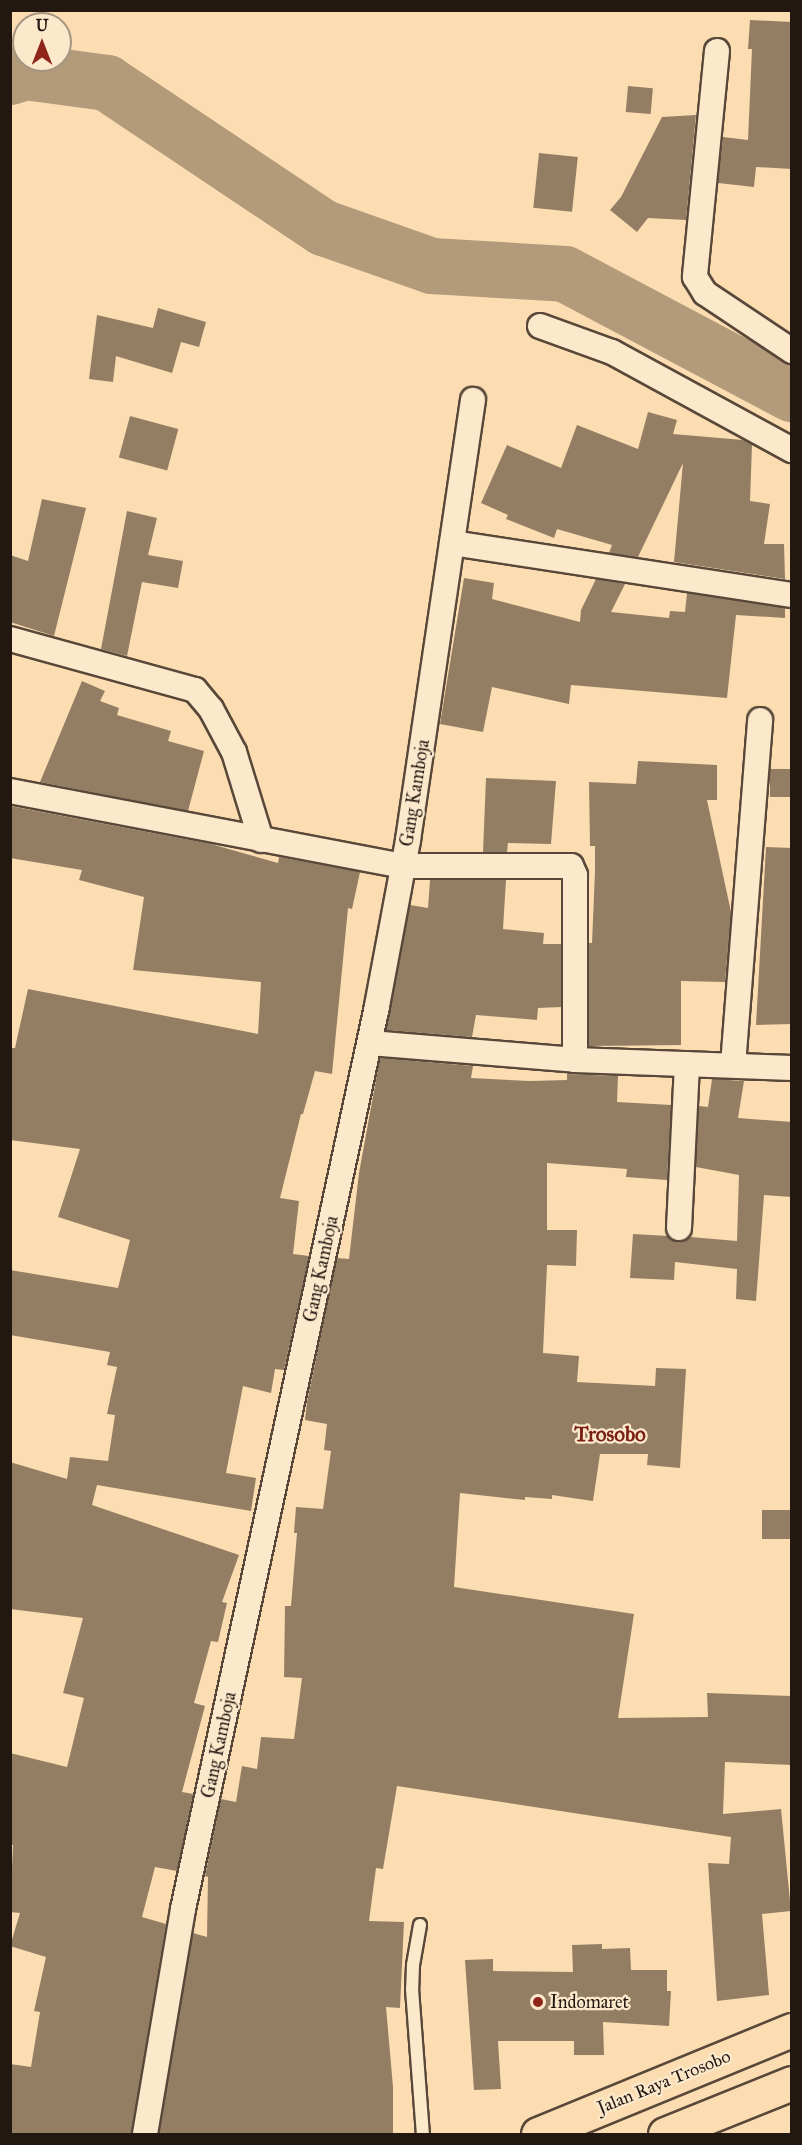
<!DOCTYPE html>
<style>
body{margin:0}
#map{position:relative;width:802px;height:2145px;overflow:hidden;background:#fbddb1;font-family:"IM FELL Great Primer",serif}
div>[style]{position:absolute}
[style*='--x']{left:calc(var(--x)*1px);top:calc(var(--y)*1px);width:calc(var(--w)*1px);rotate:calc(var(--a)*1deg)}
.river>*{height:56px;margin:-28px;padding:0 28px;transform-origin:28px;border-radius:28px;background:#b29a7b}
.building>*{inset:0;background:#937e64;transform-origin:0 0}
.roads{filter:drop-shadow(2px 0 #594839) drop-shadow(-2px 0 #594839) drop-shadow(0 2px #594839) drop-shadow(0 -2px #594839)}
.service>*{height:12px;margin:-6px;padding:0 6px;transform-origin:6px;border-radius:6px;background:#fce9cc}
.minor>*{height:24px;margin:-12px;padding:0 12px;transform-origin:12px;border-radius:12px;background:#fce9cc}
.trunk>*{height:33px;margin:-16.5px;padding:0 16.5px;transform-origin:16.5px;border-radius:16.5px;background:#fbddb1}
.dots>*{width:16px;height:16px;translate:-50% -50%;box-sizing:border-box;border:3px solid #fce9cc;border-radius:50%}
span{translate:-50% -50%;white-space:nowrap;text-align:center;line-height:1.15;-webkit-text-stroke:4.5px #fce9cc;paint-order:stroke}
.street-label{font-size:18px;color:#231711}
.poi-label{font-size:18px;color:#231711}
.left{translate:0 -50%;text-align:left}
.quarter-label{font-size:21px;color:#7a1f14;font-weight:700}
.frame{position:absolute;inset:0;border:12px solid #231711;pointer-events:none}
.north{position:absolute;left:12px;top:12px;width:60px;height:60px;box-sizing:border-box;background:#fce9cc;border:2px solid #a59581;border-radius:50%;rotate:0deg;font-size:16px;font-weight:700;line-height:24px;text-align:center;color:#231711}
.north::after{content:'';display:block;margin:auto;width:21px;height:27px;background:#8f2418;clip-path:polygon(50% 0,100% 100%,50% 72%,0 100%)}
</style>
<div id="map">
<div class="river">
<div style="--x:10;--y:77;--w:16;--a:-18"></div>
<div style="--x:25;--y:72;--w:83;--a:7.6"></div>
<div style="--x:107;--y:83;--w:261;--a:33.8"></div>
<div style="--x:324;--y:228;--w:114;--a:19.4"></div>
<div style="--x:432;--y:266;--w:133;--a:3.4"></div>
<div style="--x:565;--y:274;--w:257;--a:27.9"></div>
</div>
<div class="building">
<div style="clip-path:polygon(750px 20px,792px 22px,792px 169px,756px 167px,754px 187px,718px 183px,723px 137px,748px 140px,752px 49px,748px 49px)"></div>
<div style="left:628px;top:86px;width:25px;height:26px;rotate:5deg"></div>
<div style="clip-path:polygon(696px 115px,686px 220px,648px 218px,637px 232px,610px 210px,621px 197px,662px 117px)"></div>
<div style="left:539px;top:153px;width:39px;height:55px;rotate:6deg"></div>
<div style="clip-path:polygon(158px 308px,206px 322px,199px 347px,181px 342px,172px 373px,116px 356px,113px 382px,89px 379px,97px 315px,153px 328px)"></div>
<div style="clip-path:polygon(648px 412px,677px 420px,673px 434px,743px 440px,752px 445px,750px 501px,770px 504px,764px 544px,784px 544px,785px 579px,674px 562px,683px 463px,638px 557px,609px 553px,612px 545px,557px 529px,554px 538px,506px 519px,508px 515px,481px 503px,507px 445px,561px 468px,577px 425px,638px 449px)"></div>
<div style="left:130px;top:416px;width:50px;height:43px;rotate:15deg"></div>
<div style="clip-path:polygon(42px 499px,86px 508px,54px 636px,10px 622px,10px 555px,28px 561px)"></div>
<div style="clip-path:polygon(127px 511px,157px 518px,148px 555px,183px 561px,178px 588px,142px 582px,127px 656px,101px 649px)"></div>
<div style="clip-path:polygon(464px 578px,494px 583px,492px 599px,580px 622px,581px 610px,596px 579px,625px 584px,611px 612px,669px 618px,670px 611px,685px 612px,687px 593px,785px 608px,785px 618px,736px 615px,727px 698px,571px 685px,569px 704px,492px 687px,483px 732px,440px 724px)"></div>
<div style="clip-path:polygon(82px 681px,105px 691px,100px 701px,119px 708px,117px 715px,171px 731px,168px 741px,204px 751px,188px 811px,40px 782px)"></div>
<div style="clip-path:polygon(638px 761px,717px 765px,717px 800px,707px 800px,731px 912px,725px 982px,681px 981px,681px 1045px,589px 1046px,589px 943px,592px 943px,595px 871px,595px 846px,590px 846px,589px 782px,636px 784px)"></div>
<div style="left:770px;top:769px;width:22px;height:28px"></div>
<div style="clip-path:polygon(486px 778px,556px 781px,551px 844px,508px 843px,507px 852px,483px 852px)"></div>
<div style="clip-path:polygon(10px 806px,211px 844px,278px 863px,279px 857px,360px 872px,352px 909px,348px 908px,332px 1074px,315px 1071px,303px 1114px,301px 1114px,280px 1198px,299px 1201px,293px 1254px,309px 1256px,284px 1370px,275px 1369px,271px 1393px,243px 1386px,226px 1473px,256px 1478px,251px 1511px,97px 1485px,92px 1505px,239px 1555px,222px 1602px,227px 1603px,218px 1642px,211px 1641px,194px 1703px,205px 1706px,182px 1792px,193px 1794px,177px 1871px,155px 1867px,142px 1917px,166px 1924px,131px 2134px,10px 2134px,10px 2064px,31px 2067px,40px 2012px,34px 2011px,46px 1957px,10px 1946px,20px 1913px,10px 1912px,13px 1845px,10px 1845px,10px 1753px,67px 1767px,84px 1698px,63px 1693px,83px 1618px,10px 1609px,10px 1462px,67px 1479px,70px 1457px,108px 1461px,115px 1415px,107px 1414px,117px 1367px,107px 1365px,110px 1352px,10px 1335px,10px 1270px,118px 1288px,130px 1240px,58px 1217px,80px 1149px,10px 1140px,10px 1048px,15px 1048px,28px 989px,258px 1034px,261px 982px,133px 970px,144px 897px,79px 880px,82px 870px,10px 858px)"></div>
<div style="clip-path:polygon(766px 847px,792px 848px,792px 1024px,756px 1025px)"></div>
<div style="clip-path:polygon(430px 880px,506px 880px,503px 929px,544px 933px,543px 944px,561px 944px,561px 1007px,538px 1008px,537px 1020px,476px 1015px,472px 1037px,386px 1030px,410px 905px,428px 908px)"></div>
<div style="clip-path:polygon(380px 1058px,473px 1066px,471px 1078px,530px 1081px,567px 1080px,567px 1074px,618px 1076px,617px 1102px,671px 1105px,667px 1180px,626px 1177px,627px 1169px,547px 1163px,547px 1230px,577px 1230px,576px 1266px,547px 1265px,543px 1353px,579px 1356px,577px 1382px,655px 1386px,656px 1368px,686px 1369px,680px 1468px,647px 1465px,648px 1454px,600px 1454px,593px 1501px,552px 1495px,552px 1499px,525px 1497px,525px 1500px,460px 1493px,454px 1587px,634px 1614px,618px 1718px,708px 1717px,707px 1693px,792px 1696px,792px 1765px,725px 1762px,723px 1814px,781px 1809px,791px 1911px,762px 1914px,769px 1995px,717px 2001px,708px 1863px,729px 1864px,731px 1837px,397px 1786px,383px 1869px,376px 1868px,369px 1921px,404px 1922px,400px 2008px,386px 2007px,393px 2087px,393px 2134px,159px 2134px,193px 1933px,207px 1937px,208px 1877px,205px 1876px,221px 1799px,236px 1802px,242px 1766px,257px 1769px,261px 1737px,294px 1739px,302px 1678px,284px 1677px,285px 1606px,291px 1606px,297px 1533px,294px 1533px,296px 1507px,323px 1509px,331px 1451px,324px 1450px,327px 1424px,305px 1420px,307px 1402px,337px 1258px,349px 1259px,359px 1173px)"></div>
<div style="clip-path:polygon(712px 1079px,744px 1081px,738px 1118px,792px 1122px,792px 1197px,764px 1195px,756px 1301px,736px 1299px,737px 1269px,675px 1262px,674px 1280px,630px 1278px,633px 1234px,668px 1236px,678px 1242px,690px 1237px,737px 1241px,739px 1175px,696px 1167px,699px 1106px,708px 1107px)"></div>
<div style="left:762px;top:1510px;width:30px;height:29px"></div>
<div style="clip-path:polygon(602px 1944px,602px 1949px,630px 1948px,631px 1970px,667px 1970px,667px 1991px,671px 1991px,669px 2026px,603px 2022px,604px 2055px,574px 2055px,574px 2041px,498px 2041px,501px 2089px,474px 2090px,465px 1960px,493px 1959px,493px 1971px,573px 1972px,572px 1945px)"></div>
</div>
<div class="roads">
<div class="service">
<div style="--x:420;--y:1925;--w:41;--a:99.9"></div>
<div style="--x:413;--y:1965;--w:24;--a:92"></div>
<div style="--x:412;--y:1989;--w:145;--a:85.7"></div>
</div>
<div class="minor">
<div style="--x:717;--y:51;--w:227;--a:95.6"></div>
<div style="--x:695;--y:277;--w:19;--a:58"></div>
<div style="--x:705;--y:293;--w:105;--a:33.7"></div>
<div style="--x:540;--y:326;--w:77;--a:19.9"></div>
<div style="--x:612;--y:352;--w:205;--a:28.6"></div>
<div style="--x:452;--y:543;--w:344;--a:8.7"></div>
<div style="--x:10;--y:639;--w:192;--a:15.4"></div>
<div style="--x:195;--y:690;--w:25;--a:50"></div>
<div style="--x:211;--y:709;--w:49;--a:61.9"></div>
<div style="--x:234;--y:752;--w:92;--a:72.9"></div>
<div style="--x:10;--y:791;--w:400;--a:10.8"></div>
<div style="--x:403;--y:866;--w:168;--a:0"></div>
<div style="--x:571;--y:866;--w:10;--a:66"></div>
<div style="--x:575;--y:875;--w:185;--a:90"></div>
<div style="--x:370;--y:1043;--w:206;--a:4.7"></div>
<div style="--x:575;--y:1060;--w:217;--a:2.1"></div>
<div style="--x:733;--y:1065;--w:346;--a:-85.5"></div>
<div style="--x:679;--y:1228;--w:164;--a:-87.2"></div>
<div style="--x:145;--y:2134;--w:228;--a:-80.4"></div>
<div style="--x:183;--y:1909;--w:924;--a:-77.87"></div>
<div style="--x:377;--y:1006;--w:169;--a:-79.4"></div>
<div style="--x:408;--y:840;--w:445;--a:-81.6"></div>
</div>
<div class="trunk">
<div style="--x:538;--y:2134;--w:274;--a:-22.3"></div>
<div style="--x:665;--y:2134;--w:137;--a:-21.9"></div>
</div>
</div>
<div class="dots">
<div style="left:538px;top:2002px;background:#8f2418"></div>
</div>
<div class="street-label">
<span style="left:415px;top:793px;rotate:-81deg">Gang Kamboja</span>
<span style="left:321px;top:1269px;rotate:-78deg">Gang Kamboja</span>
<span style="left:219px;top:1745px;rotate:-78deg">Gang Kamboja</span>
<span style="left:664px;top:2082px;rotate:-22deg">Jalan Raya Trosobo</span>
</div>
<div class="poi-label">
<span class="left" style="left:550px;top:2002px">Indomaret</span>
</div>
<div class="quarter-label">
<span style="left:610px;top:1434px">Trosobo</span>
</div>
<div class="frame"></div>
<div class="north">U</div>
</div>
